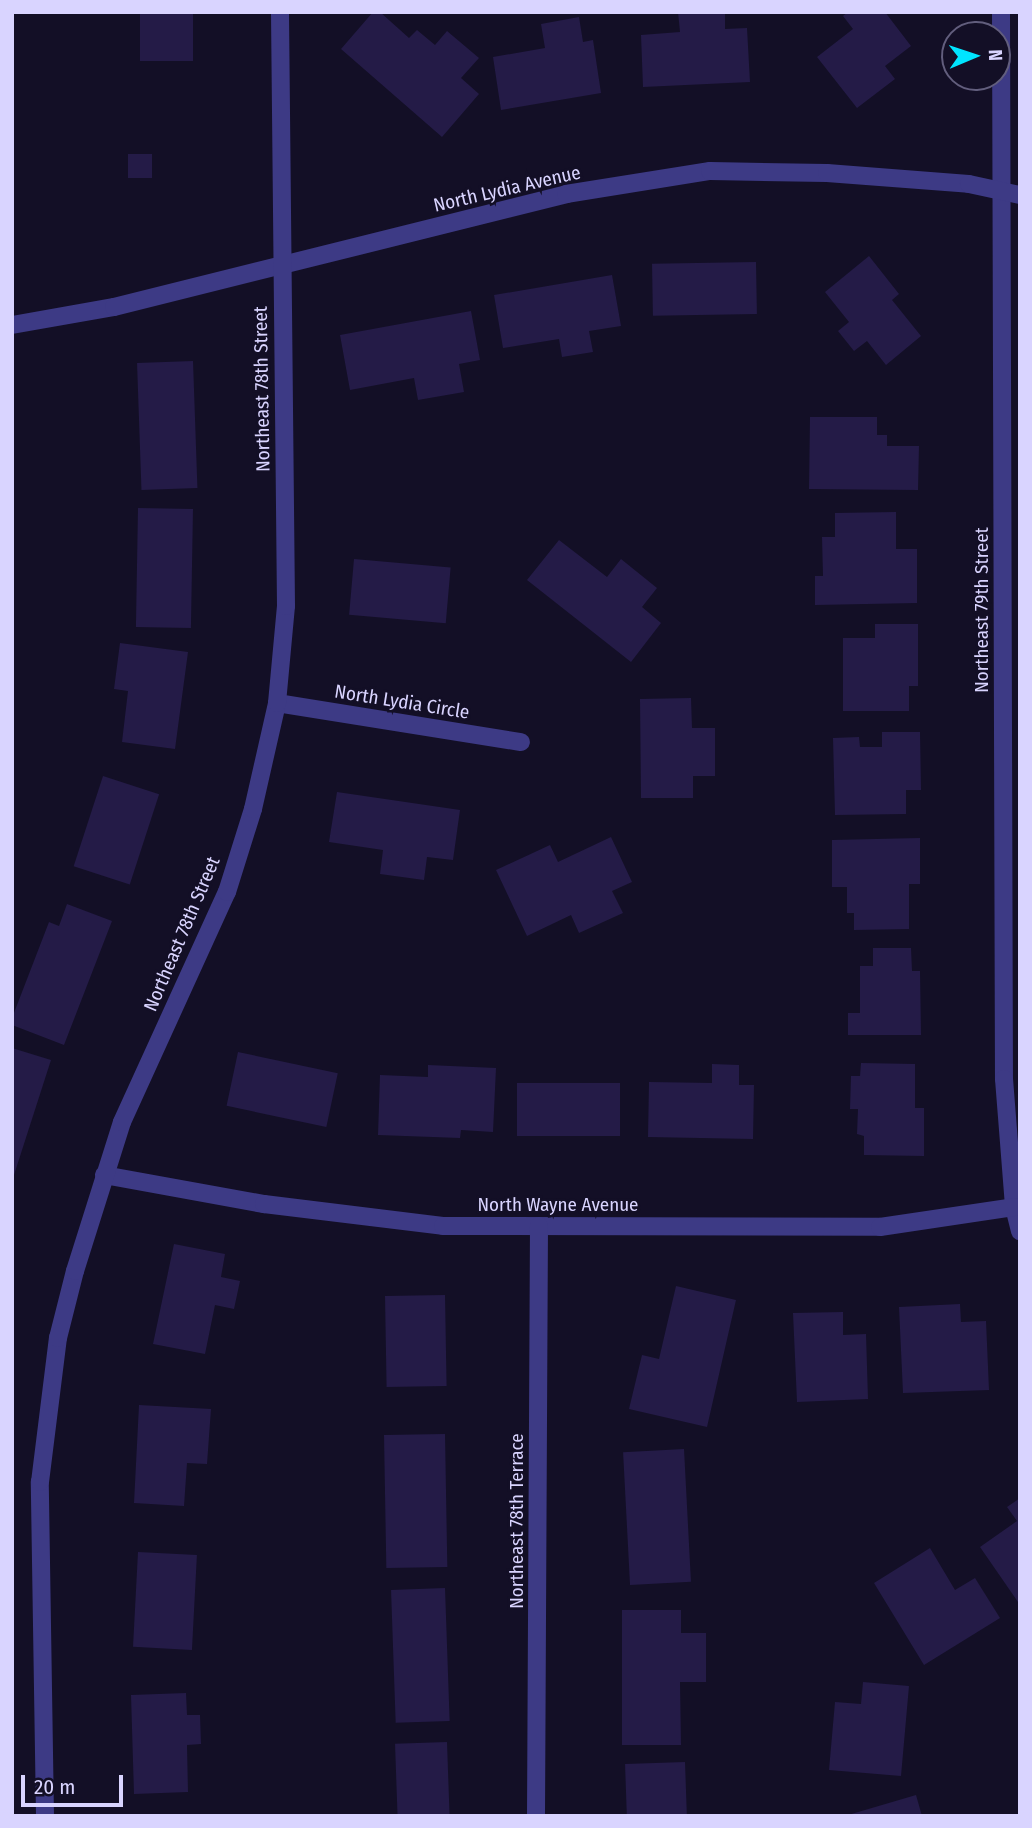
<!DOCTYPE html>
<style>
body{margin:0}
#map{position:relative;width:1032px;height:1828px;overflow:hidden;background:#130f26;font-family:"Fira Sans Condensed",sans-serif}
div>[style]{position:absolute}
[style*='--x']{left:calc(var(--x)*1px);top:calc(var(--y)*1px);width:calc(var(--w)*1px);rotate:calc(var(--a)*1deg)}
.building>*{inset:0;background:#241b47;transform-origin:0 0}
.street>*{height:18px;margin:-9px;padding:0 9px;transform-origin:9px;border-radius:9px;background:#3d3a85}
span{translate:-50% -50%;white-space:nowrap;text-align:center;line-height:1.15;-webkit-text-stroke:5px #130f26;paint-order:stroke}
.street-label{font-size:19px;color:#d9d4ff}
.frame{position:absolute;inset:0;border:14px solid #d9d4ff;pointer-events:none}
.north{position:absolute;left:941px;top:21px;width:70px;height:70px;box-sizing:border-box;background:#130f26;border:2px solid #625e7d;border-radius:50%;rotate:88deg;font-size:19px;font-weight:700;line-height:28px;text-align:center;color:#d9d4ff}
.north::after{content:'';display:block;margin:auto;width:24px;height:32px;background:#00e5ff;clip-path:polygon(50% 0,100% 100%,50% 72%,0 100%)}
.scale{position:absolute;left:21px;top:1775px;width:102px;height:32px;box-sizing:border-box;border:4px solid #d9d4ff;border-top:0;padding-left:9px;font-size:21px;line-height:24px;white-space:nowrap;color:#d9d4ff;-webkit-text-stroke:5px #130f26;paint-order:stroke}
</style>
<div id="map">
<div class="building">
<div style="left:140px;top:12px;width:53px;height:49px"></div>
<div style="clip-path:polygon(373px 12px,380px 12px,409px 38px,417px 30px,435px 45px,447px 31px,479px 58px,461px 78px,479px 94px,442px 137px,341px 49px)"></div>
<div style="clip-path:polygon(678px 12px,725px 12px,725px 29px,747px 28px,750px 82px,643px 87px,641px 35px,680px 32px)"></div>
<div style="clip-path:polygon(848px 12px,885px 12px,911px 46px,885px 66px,895px 79px,857px 108px,817px 57px,853px 29px,843px 16px)"></div>
<div style="clip-path:polygon(579px 17px,583px 42px,593px 40px,601px 93px,501px 110px,493px 57px,545px 48px,541px 24px)"></div>
<div style="left:128px;top:154px;width:24px;height:24px"></div>
<div style="clip-path:polygon(869px 256px,899px 294px,892px 300px,921px 336px,886px 365px,867px 341px,854px 351px,838px 331px,849px 322px,825px 292px)"></div>
<div style="left:756px;top:262px;width:52px;height:104px;rotate:89deg"></div>
<div style="clip-path:polygon(612px 275px,621px 326px,589px 331px,593px 352px,562px 357px,559px 339px,503px 348px,494px 295px)"></div>
<div style="clip-path:polygon(471px 311px,480px 360px,459px 364px,464px 392px,418px 400px,414px 378px,350px 390px,340px 335px)"></div>
<div style="left:193px;top:361px;width:127px;height:56px;rotate:88deg"></div>
<div style="clip-path:polygon(810px 417px,877px 417px,877px 435px,887px 435px,887px 446px,919px 446px,918px 490px,809px 489px)"></div>
<div style="left:138px;top:508px;width:55px;height:119px;rotate:1deg"></div>
<div style="clip-path:polygon(896px 512px,896px 549px,917px 549px,917px 603px,815px 605px,815px 576px,823px 576px,822px 537px,835px 537px,835px 513px)"></div>
<div style="clip-path:polygon(559px 540px,607px 577px,621px 559px,657px 588px,642px 607px,661px 623px,631px 662px,527px 580px)"></div>
<div style="left:354px;top:559px;width:97px;height:56px;rotate:5deg"></div>
<div style="clip-path:polygon(875px 624px,918px 624px,918px 686px,909px 686px,909px 711px,843px 711px,843px 638px,875px 638px)"></div>
<div style="clip-path:polygon(120px 643px,188px 652px,175px 749px,122px 742px,128px 691px,114px 689px)"></div>
<div style="clip-path:polygon(691px 698px,692px 728px,715px 728px,715px 776px,693px 776px,693px 798px,641px 798px,640px 699px)"></div>
<div style="clip-path:polygon(882px 732px,920px 732px,921px 790px,906px 790px,906px 814px,835px 815px,833px 738px,859px 737px,860px 747px,882px 747px)"></div>
<div style="left:103px;top:776px;width:59px;height:95px;rotate:18deg"></div>
<div style="clip-path:polygon(337px 792px,460px 810px,453px 860px,427px 857px,424px 880px,380px 874px,383px 850px,329px 842px)"></div>
<div style="clip-path:polygon(611px 837px,632px 882px,612px 891px,623px 913px,579px 933px,571px 915px,527px 936px,496px 870px,550px 845px,558px 862px)"></div>
<div style="clip-path:polygon(920px 838px,920px 884px,909px 884px,909px 929px,854px 930px,854px 913px,847px 913px,847px 887px,832px 887px,832px 840px)"></div>
<div style="clip-path:polygon(67px 904px,112px 921px,64px 1045px,12px 1025px,12px 1018px,49px 922px,59px 926px)"></div>
<div style="clip-path:polygon(873px 948px,911px 948px,912px 971px,920px 971px,921px 1035px,848px 1035px,848px 1013px,860px 1013px,860px 966px,873px 966px)"></div>
<div style="clip-path:polygon(12px 1048px,51px 1060px,13px 1178px,12px 1178px)"></div>
<div style="left:238px;top:1052px;width:102px;height:55px;rotate:12deg"></div>
<div style="clip-path:polygon(861px 1063px,915px 1064px,915px 1108px,924px 1108px,924px 1156px,864px 1155px,864px 1136px,857px 1134px,858px 1109px,850px 1109px,851px 1076px,860px 1076px)"></div>
<div style="clip-path:polygon(712px 1064px,739px 1065px,739px 1085px,754px 1085px,753px 1139px,648px 1137px,649px 1082px,712px 1083px)"></div>
<div style="clip-path:polygon(428px 1065px,496px 1068px,493px 1132px,461px 1130px,460px 1138px,378px 1135px,380px 1075px,428px 1077px)"></div>
<div style="left:620px;top:1083px;width:53px;height:103px;rotate:90deg"></div>
<div style="clip-path:polygon(174px 1244px,225px 1254px,221px 1277px,240px 1281px,234px 1309px,215px 1305px,205px 1354px,153px 1344px)"></div>
<div style="clip-path:polygon(676px 1286px,736px 1300px,707px 1427px,629px 1409px,642px 1355px,659px 1359px)"></div>
<div style="left:445px;top:1295px;width:91px;height:60px;rotate:89deg"></div>
<div style="clip-path:polygon(960px 1304px,961px 1322px,986px 1321px,989px 1390px,903px 1393px,899px 1307px)"></div>
<div style="clip-path:polygon(843px 1312px,843px 1335px,866px 1334px,868px 1399px,797px 1402px,793px 1313px)"></div>
<div style="clip-path:polygon(139px 1405px,211px 1409px,207px 1464px,187px 1463px,184px 1506px,134px 1503px)"></div>
<div style="left:445px;top:1434px;width:133px;height:61px;rotate:89deg"></div>
<div style="left:684px;top:1449px;width:133px;height:61px;rotate:87deg"></div>
<div style="clip-path:polygon(1020px 1498px,1020px 1605px,980px 1547px,1017px 1521px,1007px 1507px)"></div>
<div style="clip-path:polygon(930px 1548px,955px 1590px,975px 1578px,1000px 1618px,924px 1665px,874px 1583px)"></div>
<div style="left:138px;top:1552px;width:59px;height:95px;rotate:3deg"></div>
<div style="left:445px;top:1588px;width:133px;height:54px;rotate:88deg"></div>
<div style="clip-path:polygon(622px 1610px,681px 1610px,681px 1633px,706px 1633px,706px 1682px,680px 1682px,681px 1745px,622px 1745px)"></div>
<div style="clip-path:polygon(863px 1682px,909px 1686px,901px 1776px,829px 1770px,835px 1702px,861px 1704px)"></div>
<div style="clip-path:polygon(186px 1693px,187px 1715px,200px 1715px,201px 1744px,187px 1745px,188px 1792px,134px 1794px,131px 1695px)"></div>
<div style="left:447px;top:1742px;width:74px;height:52px;rotate:88deg"></div>
<div style="left:685px;top:1762px;width:54px;height:60px;rotate:88deg"></div>
<div style="clip-path:polygon(916px 1795px,922px 1816px,848px 1816px,848px 1815px)"></div>
</div>
<div class="street">
<div style="--x:1001;--y:12;--w:1067;--a:89.84"></div>
<div style="--x:1004;--y:1079;--w:128;--a:85.5"></div>
<div style="--x:1014;--y:1207;--w:25;--a:76"></div>
<div style="--x:12;--y:325;--w:104;--a:-10"></div>
<div style="--x:114;--y:307;--w:466;--a:-14"></div>
<div style="--x:566;--y:194;--w:146;--a:-9.1"></div>
<div style="--x:710;--y:171;--w:117;--a:1"></div>
<div style="--x:827;--y:173;--w:142;--a:4.4"></div>
<div style="--x:969;--y:184;--w:52;--a:12.2"></div>
<div style="--x:277;--y:703;--w:247;--a:9.1"></div>
<div style="--x:104;--y:1175;--w:163;--a:10.3"></div>
<div style="--x:264;--y:1204;--w:180;--a:7"></div>
<div style="--x:443;--y:1226;--w:437;--a:0.1"></div>
<div style="--x:880;--y:1227;--w:135;--a:-8.5"></div>
<div style="--x:45;--y:1816;--w:334;--a:-90.9"></div>
<div style="--x:40;--y:1482;--w:145;--a:-82.9"></div>
<div style="--x:58;--y:1338;--w:69;--a:-75.8"></div>
<div style="--x:75;--y:1271;--w:156;--a:-72.5"></div>
<div style="--x:122;--y:1122;--w:253;--a:-65.5"></div>
<div style="--x:227;--y:892;--w:87;--a:-72.6"></div>
<div style="--x:253;--y:809;--w:109;--a:-77.2"></div>
<div style="--x:277;--y:703;--w:97;--a:-84.7"></div>
<div style="--x:286;--y:606;--w:594;--a:-90.58"></div>
<div style="--x:536;--y:1816;--w:590;--a:-89.71"></div>
</div>
<div class="street-label">
<span style="left:507px;top:189px;rotate:-13deg">North Lydia Avenue</span>
<span style="left:262px;top:389px;rotate:-91deg">Northeast 78th Street</span>
<span style="left:982px;top:610px;rotate:-90deg">Northeast 79th Street</span>
<span style="left:402px;top:702px;rotate:9deg">North Lydia Circle</span>
<span style="left:182px;top:934px;rotate:-67deg">Northeast 78th Street</span>
<span style="left:558px;top:1205px">North Wayne Avenue</span>
<span style="left:517px;top:1521px;rotate:-90deg">Northeast 78th Terrace</span>
</div>
<div class="frame"></div>
<div class="north">N</div>
<div class="scale">20 m</div>
</div>
